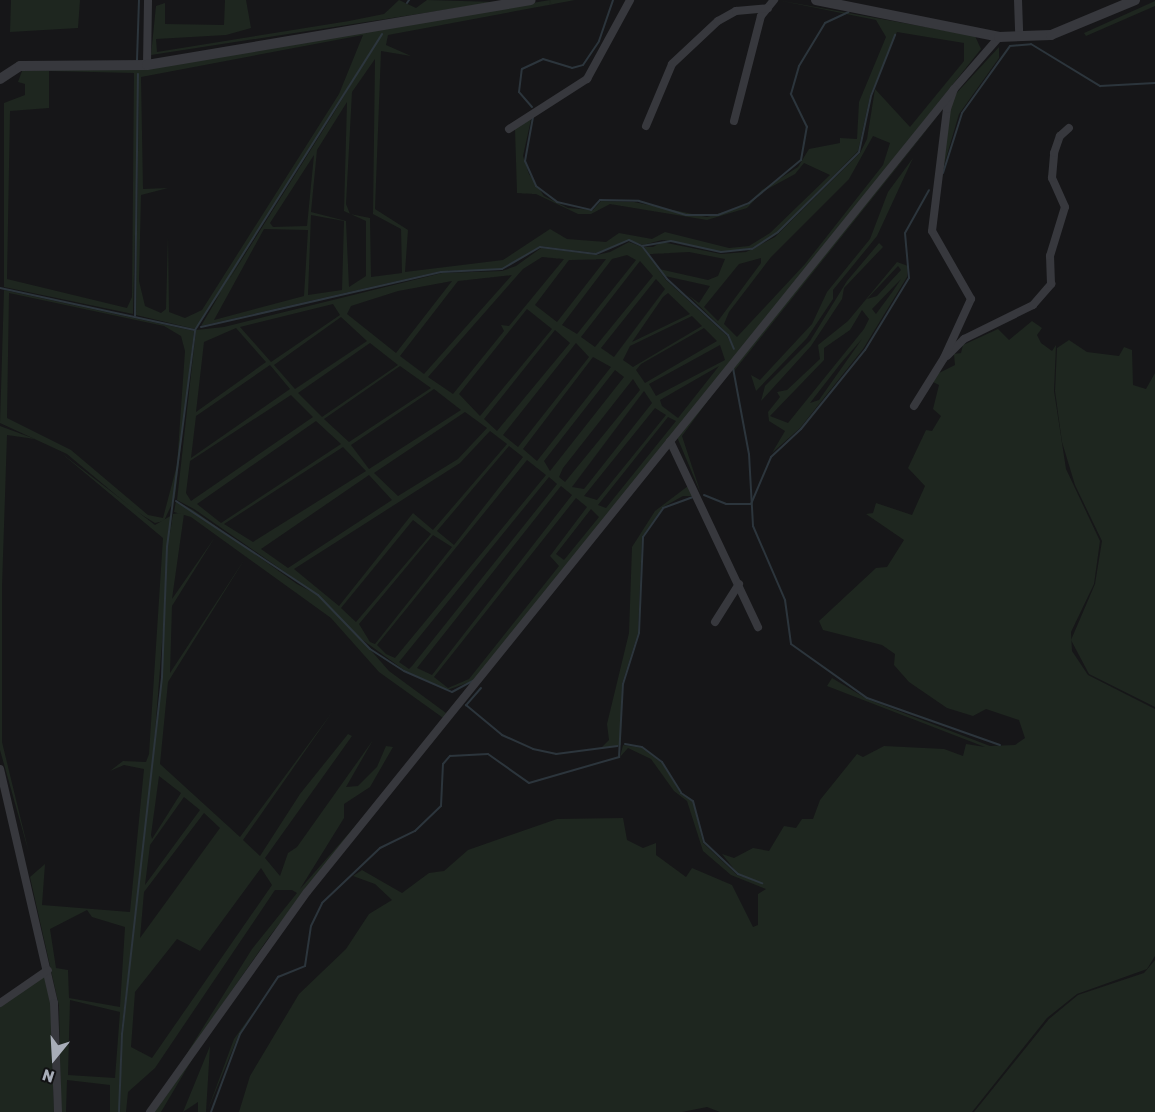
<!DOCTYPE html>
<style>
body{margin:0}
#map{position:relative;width:1155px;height:1112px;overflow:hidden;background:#161618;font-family:Rubik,sans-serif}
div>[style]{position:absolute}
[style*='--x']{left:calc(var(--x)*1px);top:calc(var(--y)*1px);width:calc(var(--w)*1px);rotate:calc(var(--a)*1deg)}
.green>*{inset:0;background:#1e261f}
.stream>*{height:2px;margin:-1px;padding:0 1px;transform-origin:1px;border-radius:1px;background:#2c353c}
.minor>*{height:8px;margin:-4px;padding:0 4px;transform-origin:4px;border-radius:4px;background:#37383d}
.tertiary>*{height:10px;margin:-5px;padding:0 5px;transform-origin:5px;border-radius:5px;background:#37383d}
span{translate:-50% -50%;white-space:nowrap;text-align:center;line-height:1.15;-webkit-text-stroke:5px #111113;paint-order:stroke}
.north{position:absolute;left:24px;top:1028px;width:60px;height:60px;-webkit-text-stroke:4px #111113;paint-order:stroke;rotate:198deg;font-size:16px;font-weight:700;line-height:24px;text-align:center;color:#a8adb8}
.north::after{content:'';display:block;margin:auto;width:21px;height:27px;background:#a8adb8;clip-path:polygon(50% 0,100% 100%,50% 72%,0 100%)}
</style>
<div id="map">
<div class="green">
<div style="clip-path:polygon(11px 0,80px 0,78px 28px,10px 32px)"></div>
<div style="clip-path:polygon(225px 0,246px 0,251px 28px,226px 35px,156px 39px,157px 52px,349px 21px,384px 14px,399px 0,416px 8px,427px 0,496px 2px,151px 55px,156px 6px,165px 3px,165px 24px,224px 25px)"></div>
<div style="clip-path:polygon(evenodd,550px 0,575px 0,388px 35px,386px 45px,411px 56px,381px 51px,375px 209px,408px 230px,405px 272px,503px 260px,550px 229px,567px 239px,606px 242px,619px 233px,652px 239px,665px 232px,729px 248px,749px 246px,770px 233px,830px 175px,804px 163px,795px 174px,762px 192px,747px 208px,707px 220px,610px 204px,591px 214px,578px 214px,536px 194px,517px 193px,515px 129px,532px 115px,523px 156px,529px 174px,544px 196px,568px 208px,593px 210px,601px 201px,634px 202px,707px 217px,747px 205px,762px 190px,798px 167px,809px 149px,840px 143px,840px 138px,857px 139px,859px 102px,886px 37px,876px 20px,777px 0,975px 36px,981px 49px,446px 720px,379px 672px,331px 618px,191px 517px,174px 512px,176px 501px,193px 510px,297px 584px,318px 595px,359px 637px,318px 595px,194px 509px,177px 500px,196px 330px,224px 327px,442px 273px,502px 271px,516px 266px,541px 248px,597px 255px,610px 252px,629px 242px,642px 247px,666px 280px,727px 336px,734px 350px,729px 335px,688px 295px,699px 303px,710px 286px,665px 276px,659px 269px,708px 280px,718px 276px,725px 259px,689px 252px,649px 254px,644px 247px,653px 247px,662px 242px,721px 254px,746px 252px,775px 237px,860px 153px,867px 139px,875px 89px,910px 127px,964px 61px,964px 43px,897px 32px,870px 96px,858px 151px,778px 232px,752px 248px,721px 252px,671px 241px,662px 240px,643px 245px,629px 240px,596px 253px,540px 246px,502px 269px,441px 271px,201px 326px,221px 292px,195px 329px,136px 315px,139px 73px,133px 314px,4px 287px,4px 103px,25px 95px,25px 84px,18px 82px,22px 71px,137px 68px,550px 0,382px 33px,332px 116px,229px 280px,266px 217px,382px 33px,550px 0,363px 35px,339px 94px,202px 310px,185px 318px,169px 312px,168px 235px,166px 309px,161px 313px,145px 306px,139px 281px,141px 195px,168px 188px,143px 189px,141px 77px,363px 35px,550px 0,375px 59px,373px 214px,401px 229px,402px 273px,371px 277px,370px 218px,350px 214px,346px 204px,352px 92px,375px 59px,550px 0,49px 71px,134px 73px,132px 297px,127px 308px,7px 279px,10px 111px,49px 108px,49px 71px,550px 0,347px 102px,344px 211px,366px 221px,366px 276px,349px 287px,346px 221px,311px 212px,317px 150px,347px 102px,550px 0,873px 136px,890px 143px,883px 165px,805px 264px,737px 337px,724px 324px,729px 312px,771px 257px,849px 179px,873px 136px,550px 0,314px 155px,307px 226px,273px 227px,270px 223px,314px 155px,550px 0,311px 215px,344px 221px,342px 290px,308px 295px,311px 215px,550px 0,264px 229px,308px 230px,304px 296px,214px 320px,264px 229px,550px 0,627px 255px,636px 260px,577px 334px,562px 325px,612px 259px,627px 255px,550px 0,542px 257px,564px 259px,509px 326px,501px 325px,504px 331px,453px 394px,428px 377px,523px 269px,542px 257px,550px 0,761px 258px,761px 263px,718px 321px,704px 307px,739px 264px,761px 258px,550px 0,606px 259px,557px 322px,535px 305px,569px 260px,606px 259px,550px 0,640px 261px,653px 276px,595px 347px,581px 337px,640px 261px,550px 0,512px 275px,424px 374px,400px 356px,458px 281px,512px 275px,550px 0,656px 279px,665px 289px,614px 357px,601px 348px,656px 279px,550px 0,452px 281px,396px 353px,347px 314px,351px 306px,398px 291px,452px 281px,550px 0,668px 293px,690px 314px,632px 342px,663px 297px,668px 293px,550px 0,333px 304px,340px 315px,271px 362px,240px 327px,333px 304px,550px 0,527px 309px,552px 329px,480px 416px,459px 394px,527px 309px,550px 0,692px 316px,702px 326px,633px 367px,623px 360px,630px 346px,692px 316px,550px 0,341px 317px,367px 341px,295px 389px,274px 365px,341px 317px,550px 0,236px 328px,266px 362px,196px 412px,204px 342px,236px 328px,550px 0,704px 328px,717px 341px,645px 383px,636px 370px,641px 364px,704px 328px,550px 0,555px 330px,570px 343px,497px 431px,484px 419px,555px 330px,550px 0,370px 343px,398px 365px,322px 417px,298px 393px,370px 343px,550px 0,576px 343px,589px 357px,518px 447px,503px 435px,576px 343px,550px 0,720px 345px,725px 360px,656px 396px,649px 384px,720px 345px,550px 0,593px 357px,611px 367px,537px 461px,523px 449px,593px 357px,550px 0,270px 365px,290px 389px,191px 458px,196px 416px,270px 365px,550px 0,400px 366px,431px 388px,349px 442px,324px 419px,400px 366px,550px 0,719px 366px,678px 418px,662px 406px,660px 400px,719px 366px,550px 0,615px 370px,624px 377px,550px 471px,544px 461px,615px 370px,550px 0,633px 379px,640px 390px,565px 482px,559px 477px,563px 468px,633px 379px,550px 0,434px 389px,461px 410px,369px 469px,351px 445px,434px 389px,550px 0,644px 391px,652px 403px,584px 489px,572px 487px,644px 391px,550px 0,291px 395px,313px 417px,191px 501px,186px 493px,190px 461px,291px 395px,550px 0,655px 408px,666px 415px,597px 500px,584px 496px,655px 408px,550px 0,465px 412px,487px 428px,458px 459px,398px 496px,374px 473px,465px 412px,550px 0,668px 417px,676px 421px,606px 508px,598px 505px,668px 417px,550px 0,316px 421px,341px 444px,221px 523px,197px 504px,316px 421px,550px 0,490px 431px,507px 444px,433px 530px,413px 513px,339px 606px,294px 569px,460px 463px,490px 431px,550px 0,509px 446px,523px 457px,454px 545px,437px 531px,509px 446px,550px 0,343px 447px,366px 471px,253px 542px,224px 524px,343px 447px,550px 0,527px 460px,546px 475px,395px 658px,386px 654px,377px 645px,527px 460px,550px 0,369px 475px,392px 500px,288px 568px,261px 549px,369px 475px,550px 0,549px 477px,557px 484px,412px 666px,409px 669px,399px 662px,549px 477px,550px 0,561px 486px,572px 495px,432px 675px,417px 668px,561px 486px,550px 0,576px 498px,587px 507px,550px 556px,559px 566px,469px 679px,448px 688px,434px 677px,576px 498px,550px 0,591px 509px,599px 517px,564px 560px,556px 554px,591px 509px,550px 0,413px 520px,431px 534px,356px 622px,341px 608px,413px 520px,550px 0,433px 535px,452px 547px,375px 644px,370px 642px,359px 624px,433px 535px,550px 0,360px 638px,404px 670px,447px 690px,473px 681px,446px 713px,389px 671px,360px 638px)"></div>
<div style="clip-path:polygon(1155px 1px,1155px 6px,1086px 36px,1084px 33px)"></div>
<div style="clip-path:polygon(999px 47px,999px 58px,959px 114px,942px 172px,951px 99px)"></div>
<div style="clip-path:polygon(943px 110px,734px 371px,734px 366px)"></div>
<div style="clip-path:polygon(913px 158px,877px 236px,833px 290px,833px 299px,807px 338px,756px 391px,751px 375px,760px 380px,812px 324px,827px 292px,870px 239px,888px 192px)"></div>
<div style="clip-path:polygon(879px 243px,883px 247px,844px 288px,842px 299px,811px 346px,761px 401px,765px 386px,810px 341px,847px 281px)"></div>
<div style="clip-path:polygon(evenodd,897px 262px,908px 266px,907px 277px,863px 349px,800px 428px,772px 453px,785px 431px,769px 421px,768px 412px,780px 397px,777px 392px,787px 390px,820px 359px,818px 345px,848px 321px,897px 262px,898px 266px,901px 270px,877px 296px,867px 299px,898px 266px,897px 262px,901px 279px,893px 291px,876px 314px,872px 309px,901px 279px,897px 262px,862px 310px,869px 319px,864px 329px,788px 423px,770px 416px,824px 360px,824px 348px,850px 330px,862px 310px,897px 262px,862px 339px,819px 400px,810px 403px,841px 363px,862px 339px)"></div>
<div style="clip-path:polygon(evenodd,4px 290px,194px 331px,175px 497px,164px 521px,155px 523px,134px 510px,67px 454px,0 423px,4px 290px,9px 293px,164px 326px,181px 336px,185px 351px,177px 465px,163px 518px,148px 515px,71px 450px,7px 418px,9px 293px)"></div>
<div style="clip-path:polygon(1032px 321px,1042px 328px,1037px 335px,1041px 343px,1052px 351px,1056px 345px,1054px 391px,1066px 469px,1100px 541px,1094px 584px,1071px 632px,1072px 651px,1088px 675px,1155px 709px,1155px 956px,1147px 969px,1077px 994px,1047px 1018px,972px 1112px,720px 1112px,707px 1107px,682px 1112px,239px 1112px,250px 1076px,299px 994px,346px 949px,369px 914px,392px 900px,375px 884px,353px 876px,362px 870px,402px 893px,429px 873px,444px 871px,468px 850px,557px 819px,623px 818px,627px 840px,643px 848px,656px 843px,656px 855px,686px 877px,692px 868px,732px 885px,753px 927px,758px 925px,758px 894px,766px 889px,731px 875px,703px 851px,687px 801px,674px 791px,651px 759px,628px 748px,620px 757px,623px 745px,642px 748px,662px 763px,681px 794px,693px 802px,703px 843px,737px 875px,762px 883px,738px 874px,722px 854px,734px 858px,753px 848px,769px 851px,784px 826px,796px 828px,802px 819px,813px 819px,820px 800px,857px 754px,863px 757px,884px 746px,944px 749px,963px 756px,966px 744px,985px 747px,827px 686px,832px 678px,867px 699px,990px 746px,1015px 745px,1025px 738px,1019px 720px,986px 709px,973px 716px,947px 708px,909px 682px,894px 665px,895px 654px,882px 645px,823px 630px,819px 621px,876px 568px,887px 567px,904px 540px,866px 514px,873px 513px,876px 503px,912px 515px,925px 486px,908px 468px,926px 430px,932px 431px,941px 416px,933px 409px,939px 385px,931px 381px,935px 375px,955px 365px,954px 354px,961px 353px,963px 345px,998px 329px,1009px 340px)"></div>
<div style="clip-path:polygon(1069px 340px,1087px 352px,1119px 356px,1124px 347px,1132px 350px,1133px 385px,1146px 389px,1155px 373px,1155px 707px,1089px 674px,1071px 640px,1095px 584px,1102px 541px,1075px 485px,1062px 442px,1055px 391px,1057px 348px)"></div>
<div style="clip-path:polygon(731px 369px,682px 436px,701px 494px,677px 437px)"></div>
<div style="clip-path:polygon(0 426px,35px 439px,7px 435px,2px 587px,2px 742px,29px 853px,0 750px)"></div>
<div style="clip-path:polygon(evenodd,61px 453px,155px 525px,172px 515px,151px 784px,121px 1034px,119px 1112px,110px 1112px,110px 1085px,67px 1080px,66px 1112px,61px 1112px,59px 1006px,30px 877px,45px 864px,42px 905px,130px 912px,144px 769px,124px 765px,110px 771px,123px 761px,146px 762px,149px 754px,163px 538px,61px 453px,87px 910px,92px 917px,125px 927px,120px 1007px,69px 998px,68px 970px,56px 968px,50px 929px,87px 910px,61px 453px,70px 1000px,120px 1012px,115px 1078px,68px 1075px,70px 1000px)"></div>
<div style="clip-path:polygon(688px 486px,697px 496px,683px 496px,663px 507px,642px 537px,638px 633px,622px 684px,621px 745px,600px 749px,609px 740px,607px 724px,629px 633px,632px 547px,655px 511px)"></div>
<div style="clip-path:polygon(evenodd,179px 513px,184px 514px,172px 599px,215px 537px,172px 606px,170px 673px,246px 557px,168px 682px,160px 764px,240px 837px,333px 711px,243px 840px,260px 856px,300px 794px,348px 734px,352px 736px,265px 858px,280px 876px,288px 853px,297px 847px,373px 740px,346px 787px,358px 786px,377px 767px,386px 746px,393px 747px,370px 787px,344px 804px,344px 818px,300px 889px,364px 816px,269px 937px,174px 1074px,252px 949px,297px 893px,292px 890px,275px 890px,155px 1068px,128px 1092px,126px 1112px,120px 1112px,122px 1034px,162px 678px,168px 547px,173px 514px,179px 513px,159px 776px,181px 793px,152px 839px,151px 835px,159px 776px,179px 513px,184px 797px,200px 810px,145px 885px,150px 845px,184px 797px,179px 513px,204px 813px,220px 828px,140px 938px,144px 892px,204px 813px,179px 513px,261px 868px,272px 885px,152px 1058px,131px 1047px,135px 992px,177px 939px,200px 951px,261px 868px)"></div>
<div style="clip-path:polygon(1155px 960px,1155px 1112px,974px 1112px,1049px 1019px,1078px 995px,1144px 973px)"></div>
<div style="clip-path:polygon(44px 973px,51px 1005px,54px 1112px,0 1112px,0 1005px)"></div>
<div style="clip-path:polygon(257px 1007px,239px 1034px,207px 1112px,234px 1039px)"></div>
<div style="clip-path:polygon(206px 1036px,161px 1112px,154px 1112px)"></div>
<div style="clip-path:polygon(210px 1046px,206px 1112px,198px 1112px,198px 1102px,183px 1112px)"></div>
</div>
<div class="stream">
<div style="--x:407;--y:3;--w:4;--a:-56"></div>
<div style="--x:137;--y:60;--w:60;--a:-88.1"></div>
<div style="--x:532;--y:107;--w:20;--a:-131"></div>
<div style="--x:519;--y:92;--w:23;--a:-83"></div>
<div style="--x:522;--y:69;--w:23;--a:-25"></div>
<div style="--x:543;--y:59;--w:30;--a:17"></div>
<div style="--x:572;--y:68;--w:11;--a:-15"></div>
<div style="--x:583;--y:65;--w:29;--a:-56"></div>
<div style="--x:599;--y:41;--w:43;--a:-71.1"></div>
<div style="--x:533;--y:117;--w:45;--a:100.3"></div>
<div style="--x:525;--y:161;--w:27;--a:66"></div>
<div style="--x:536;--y:186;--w:26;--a:37"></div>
<div style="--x:557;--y:202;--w:35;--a:13"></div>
<div style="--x:591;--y:210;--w:13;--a:-48"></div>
<div style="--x:600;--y:200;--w:39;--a:1"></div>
<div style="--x:639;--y:201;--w:49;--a:16.6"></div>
<div style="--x:686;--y:215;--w:32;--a:0"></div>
<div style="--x:718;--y:215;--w:33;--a:-21"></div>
<div style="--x:749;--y:203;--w:67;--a:-39.6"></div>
<div style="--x:801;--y:160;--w:34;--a:-80"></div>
<div style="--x:807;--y:127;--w:37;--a:-116"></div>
<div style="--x:791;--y:94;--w:29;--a:-74"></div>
<div style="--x:799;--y:66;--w:50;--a:-58.8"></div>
<div style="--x:825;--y:23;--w:26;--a:-25"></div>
<div style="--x:943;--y:173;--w:63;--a:-72.4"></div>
<div style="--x:962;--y:113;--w:82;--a:-54.4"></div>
<div style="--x:1010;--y:46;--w:21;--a:-5"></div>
<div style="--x:1031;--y:44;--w:81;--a:31.3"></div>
<div style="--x:1100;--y:86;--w:55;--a:-3.1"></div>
<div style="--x:642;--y:246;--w:41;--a:52.9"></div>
<div style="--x:667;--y:279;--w:83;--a:42.6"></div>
<div style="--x:728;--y:335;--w:15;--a:67"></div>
<div style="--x:0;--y:288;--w:199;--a:12.2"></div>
<div style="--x:135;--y:316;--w:242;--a:-89.3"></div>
<div style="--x:201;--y:327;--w:246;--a:-12.9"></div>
<div style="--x:441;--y:272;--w:61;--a:-2.8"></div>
<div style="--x:502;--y:269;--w:44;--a:-30.1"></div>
<div style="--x:540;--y:247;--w:56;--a:7.1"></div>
<div style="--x:596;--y:254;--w:36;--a:-23"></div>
<div style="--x:629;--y:240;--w:14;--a:25"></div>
<div style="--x:642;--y:246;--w:29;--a:-10"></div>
<div style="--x:671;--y:241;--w:51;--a:12.4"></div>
<div style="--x:721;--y:252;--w:31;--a:-6"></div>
<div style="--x:752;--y:249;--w:31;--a:-33"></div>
<div style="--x:778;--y:232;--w:114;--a:-44.6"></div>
<div style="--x:859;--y:152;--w:57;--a:-77.9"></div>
<div style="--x:871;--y:96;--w:66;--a:-68.5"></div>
<div style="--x:733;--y:368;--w:87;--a:79.5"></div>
<div style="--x:749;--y:454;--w:72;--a:86.8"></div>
<div style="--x:753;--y:526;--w:81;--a:66.6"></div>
<div style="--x:785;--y:600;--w:44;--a:82.2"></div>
<div style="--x:791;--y:644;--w:93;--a:35.4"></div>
<div style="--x:867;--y:698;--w:141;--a:19.5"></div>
<div style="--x:704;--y:495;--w:24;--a:22"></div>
<div style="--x:726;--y:504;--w:25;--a:0"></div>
<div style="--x:751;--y:504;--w:51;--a:-66.9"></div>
<div style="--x:771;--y:457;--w:41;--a:-43"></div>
<div style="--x:801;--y:429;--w:102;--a:-51"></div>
<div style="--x:865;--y:350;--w:84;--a:-58.6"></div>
<div style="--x:909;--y:278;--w:45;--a:-95.1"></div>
<div style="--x:905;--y:233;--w:49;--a:-60.8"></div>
<div style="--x:176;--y:501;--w:170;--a:33.5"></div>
<div style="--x:318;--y:595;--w:75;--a:46.1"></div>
<div style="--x:370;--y:649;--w:40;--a:32.9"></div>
<div style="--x:404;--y:671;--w:52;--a:23.6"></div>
<div style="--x:452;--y:692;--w:24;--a:-28"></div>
<div style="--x:481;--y:688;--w:23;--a:131"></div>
<div style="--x:466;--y:705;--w:47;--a:39.8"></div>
<div style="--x:502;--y:735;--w:34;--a:24"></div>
<div style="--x:533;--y:749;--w:24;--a:12"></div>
<div style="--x:556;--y:754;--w:62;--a:-7.5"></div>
<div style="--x:625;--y:744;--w:17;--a:10"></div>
<div style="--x:642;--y:747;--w:25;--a:37"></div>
<div style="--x:662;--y:762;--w:36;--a:58"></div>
<div style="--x:681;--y:793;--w:14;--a:34"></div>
<div style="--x:693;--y:801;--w:42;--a:75"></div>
<div style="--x:704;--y:842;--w:47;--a:43.3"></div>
<div style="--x:738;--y:874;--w:26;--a:21"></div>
<div style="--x:119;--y:1112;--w:78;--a:-87.8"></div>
<div style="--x:122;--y:1034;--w:359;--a:-83.6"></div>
<div style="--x:162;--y:677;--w:130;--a:-87.8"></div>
<div style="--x:167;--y:547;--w:219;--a:-82.6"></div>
<div style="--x:195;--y:330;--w:350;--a:-57.7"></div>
<div style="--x:211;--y:1112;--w:83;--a:-69.6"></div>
<div style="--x:240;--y:1034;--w:69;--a:-56.3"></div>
<div style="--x:278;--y:977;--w:29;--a:-22"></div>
<div style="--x:305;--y:966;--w:40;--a:-81.5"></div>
<div style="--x:311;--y:926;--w:25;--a:-64"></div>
<div style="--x:322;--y:903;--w:80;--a:-43.5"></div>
<div style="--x:380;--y:848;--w:39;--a:-26"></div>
<div style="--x:415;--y:831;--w:36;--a:-44"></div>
<div style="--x:441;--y:806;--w:42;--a:-87.3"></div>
<div style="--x:443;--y:764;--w:11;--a:-49"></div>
<div style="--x:450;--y:756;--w:38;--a:-3"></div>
<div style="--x:488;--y:754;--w:50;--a:35.3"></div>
<div style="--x:529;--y:783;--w:94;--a:-16.1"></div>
<div style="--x:619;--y:757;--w:73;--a:-86.9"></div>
<div style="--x:623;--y:684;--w:53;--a:-72.6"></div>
<div style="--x:639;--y:633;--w:96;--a:-87.6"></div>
<div style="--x:643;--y:537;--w:35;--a:-55"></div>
<div style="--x:663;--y:508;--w:32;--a:-20"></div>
</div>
<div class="minor">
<div style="--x:1018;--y:0;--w:36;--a:88"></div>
<div style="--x:147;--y:65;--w:65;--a:-89.1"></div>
<div style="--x:734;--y:121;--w:108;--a:-75.6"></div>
<div style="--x:761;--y:16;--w:21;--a:-51"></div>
<div style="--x:646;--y:126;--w:67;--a:-67.2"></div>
<div style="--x:672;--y:64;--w:63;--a:-43.1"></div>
<div style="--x:718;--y:21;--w:21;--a:-29"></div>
<div style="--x:736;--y:11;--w:32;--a:-5"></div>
<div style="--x:509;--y:129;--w:93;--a:-32.7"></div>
<div style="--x:587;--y:79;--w:90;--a:-61.4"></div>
<div style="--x:947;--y:356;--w:24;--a:-45"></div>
<div style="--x:964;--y:339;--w:77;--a:-26.2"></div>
<div style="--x:1033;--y:305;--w:28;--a:-49"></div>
<div style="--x:1051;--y:284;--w:28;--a:-92"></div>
<div style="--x:1050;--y:256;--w:51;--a:-73"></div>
<div style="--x:1065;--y:207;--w:32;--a:-114"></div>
<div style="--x:1052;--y:178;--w:25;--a:-85"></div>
<div style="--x:1054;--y:153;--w:18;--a:-71"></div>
<div style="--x:1060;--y:136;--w:12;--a:-42"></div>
<div style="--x:914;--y:406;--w:57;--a:-58"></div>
<div style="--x:944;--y:358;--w:65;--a:-65.4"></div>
<div style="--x:971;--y:299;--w:78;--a:-119.8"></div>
<div style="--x:932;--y:231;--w:123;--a:-83"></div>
<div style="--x:947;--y:109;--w:21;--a:-71"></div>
<div style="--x:954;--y:89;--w:69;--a:-49.1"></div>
<div style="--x:670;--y:441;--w:206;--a:64.7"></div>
<div style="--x:715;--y:622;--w:45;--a:-57.7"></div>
<div style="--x:0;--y:769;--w:240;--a:77"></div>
<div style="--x:54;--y:1003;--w:109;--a:87.9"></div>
<div style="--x:0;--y:1003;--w:58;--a:-34.5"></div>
<div style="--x:150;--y:1112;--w:270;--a:-54.5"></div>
<div style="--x:307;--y:892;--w:1031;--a:-51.14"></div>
</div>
<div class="tertiary">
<div style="--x:816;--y:0;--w:187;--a:11.4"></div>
<div style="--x:999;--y:37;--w:52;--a:-2.2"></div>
<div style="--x:1051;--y:35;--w:91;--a:-22.6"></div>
<div style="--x:0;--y:79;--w:24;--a:-33"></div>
<div style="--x:20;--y:66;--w:127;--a:-0.5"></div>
<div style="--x:147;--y:65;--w:389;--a:-9.6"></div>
</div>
<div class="north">N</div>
</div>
